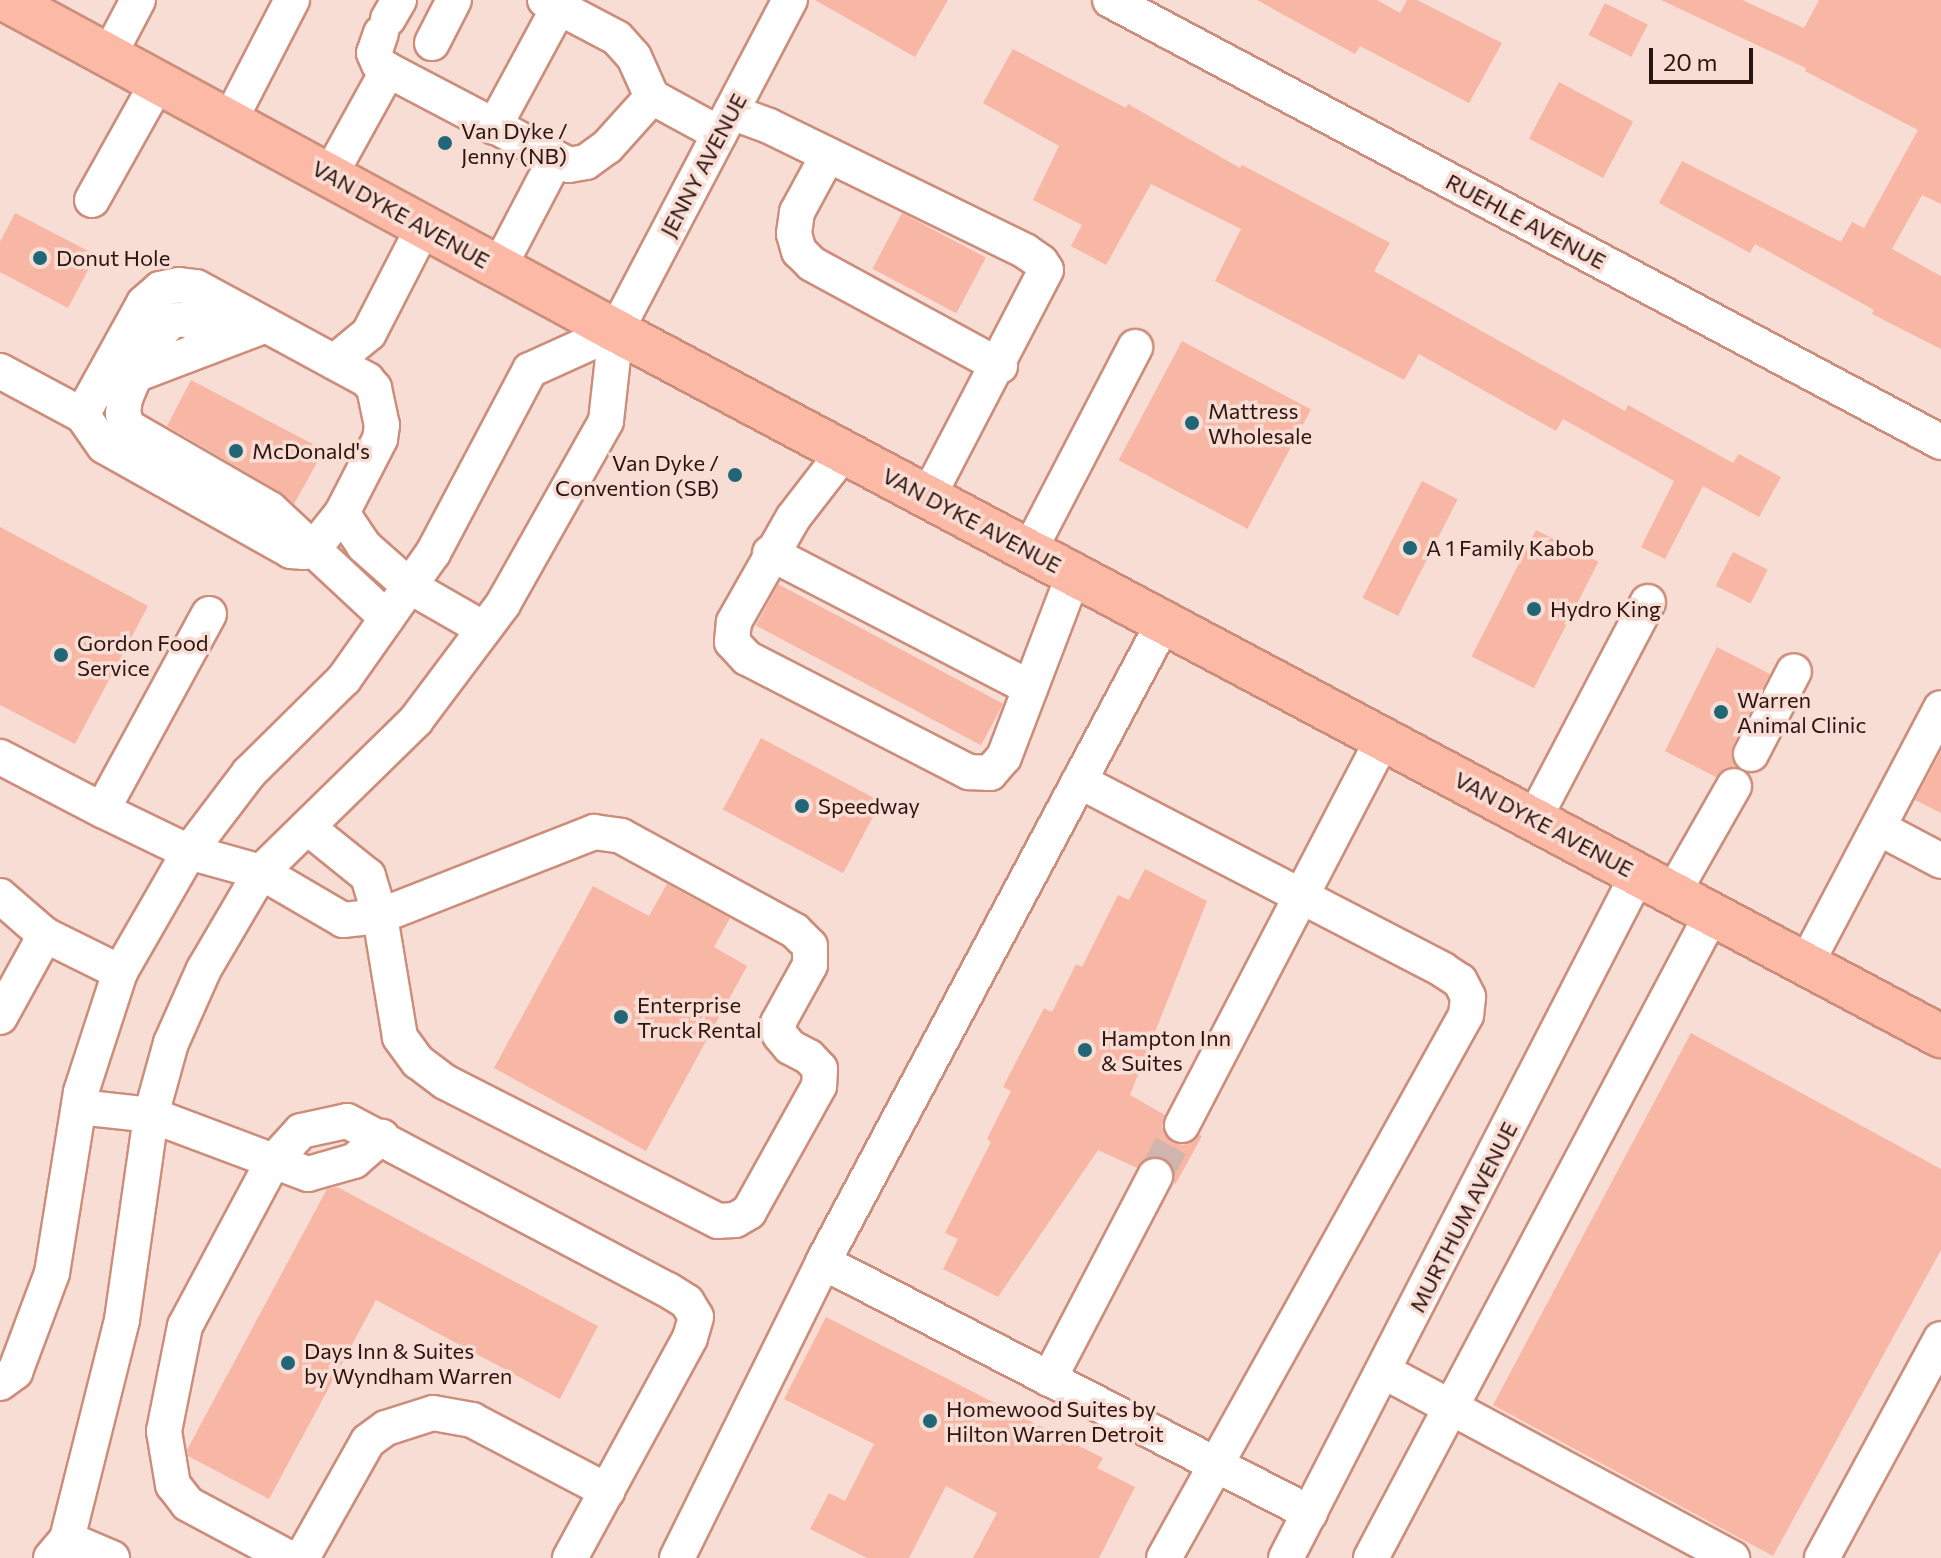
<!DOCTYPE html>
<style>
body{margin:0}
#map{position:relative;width:1941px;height:1558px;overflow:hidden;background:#f8ddd5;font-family:Commissioner,sans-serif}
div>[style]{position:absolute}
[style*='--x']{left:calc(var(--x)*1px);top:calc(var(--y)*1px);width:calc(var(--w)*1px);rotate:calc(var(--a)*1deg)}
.building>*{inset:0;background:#f8b7a4;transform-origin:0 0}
.minor-tunnel>*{height:34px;margin-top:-17px;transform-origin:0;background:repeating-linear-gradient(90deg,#cfb5ad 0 34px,transparent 0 51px)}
.roads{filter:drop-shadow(2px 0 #cc8e7b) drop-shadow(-2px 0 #cc8e7b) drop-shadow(0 2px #cc8e7b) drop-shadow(0 -2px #cc8e7b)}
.minor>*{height:34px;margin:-17px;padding:0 17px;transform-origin:17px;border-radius:17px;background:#fff}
.major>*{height:42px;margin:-21px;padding:0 21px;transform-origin:21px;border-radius:21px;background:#fcbaa6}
.dots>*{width:22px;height:22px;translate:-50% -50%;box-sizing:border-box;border:4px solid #f8ddd5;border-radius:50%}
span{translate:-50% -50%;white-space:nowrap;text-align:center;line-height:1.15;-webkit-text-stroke:7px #f8ddd5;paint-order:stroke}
.poi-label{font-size:22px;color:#2c150e}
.left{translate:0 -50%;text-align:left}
.right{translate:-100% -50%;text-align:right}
.street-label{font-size:22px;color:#2c150e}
.scale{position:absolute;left:1649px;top:48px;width:104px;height:36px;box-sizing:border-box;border:4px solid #2c150e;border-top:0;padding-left:10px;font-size:24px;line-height:28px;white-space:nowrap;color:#2c150e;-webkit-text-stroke:6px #f8ddd5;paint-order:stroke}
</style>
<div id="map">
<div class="building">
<div style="clip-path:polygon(815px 0,948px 0,915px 57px)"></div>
<div style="clip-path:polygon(1257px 0,1377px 0,1400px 13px,1407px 0,1417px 0,1502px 43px,1469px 103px,1360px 46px,1355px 54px)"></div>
<div style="clip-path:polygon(1661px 0,1742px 0,1804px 28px,1819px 0,1941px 0,1941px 204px,1922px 195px,1892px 249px,1941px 276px,1941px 349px,1872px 314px,1874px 310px,1755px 244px,1750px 253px,1659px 203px,1682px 161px,1841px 242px,1852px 222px,1864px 228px,1918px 130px,1805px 71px,1806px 68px)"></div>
<div style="left:1605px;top:3px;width:48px;height:36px;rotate:27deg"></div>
<div style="clip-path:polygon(1013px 49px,1126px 108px,1128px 104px,1240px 168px,1242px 165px,1390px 243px,1374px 271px,1625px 411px,1628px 405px,1733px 463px,1739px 454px,1781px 477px,1759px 517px,1703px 486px,1665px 559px,1641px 547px,1674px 481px,1563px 419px,1556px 431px,1419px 354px,1404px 380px,1215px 281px,1241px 229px,1151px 184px,1106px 265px,1071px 246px,1082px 225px,1033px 200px,1059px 146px,983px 103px)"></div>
<div style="left:1559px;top:82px;width:84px;height:64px;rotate:28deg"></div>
<div style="clip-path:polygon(15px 213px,96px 255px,68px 308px,0 272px,0 242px)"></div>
<div style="left:902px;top:213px;width:95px;height:63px;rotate:28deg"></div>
<div style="left:1182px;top:341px;width:146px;height:135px;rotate:28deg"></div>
<div style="clip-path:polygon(191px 380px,324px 450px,294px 504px,280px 492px,167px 426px)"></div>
<div style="left:1422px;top:481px;width:40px;height:131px;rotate:27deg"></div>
<div style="clip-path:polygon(0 527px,148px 606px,75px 744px,0 705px)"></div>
<div style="left:1536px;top:530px;width:70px;height:142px;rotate:27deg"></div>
<div style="left:1733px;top:552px;width:39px;height:38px;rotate:27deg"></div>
<div style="left:778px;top:584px;width:255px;height:47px;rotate:28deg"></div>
<div style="clip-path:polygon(1717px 647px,1770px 674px,1733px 745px,1731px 756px,1736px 766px,1725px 768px,1716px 777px,1665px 751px)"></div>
<div style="left:761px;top:738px;width:136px;height:81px;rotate:28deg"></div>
<div style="clip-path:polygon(1941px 751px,1941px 813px,1915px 800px)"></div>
<div style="clip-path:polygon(1145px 869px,1207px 901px,1130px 1095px,1165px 1115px,1162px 1127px,1172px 1142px,1184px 1145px,1199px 1135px,1202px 1136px,1175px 1185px,1172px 1166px,1164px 1158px,1145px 1159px,1137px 1168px,1098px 1150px,998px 1297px,943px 1269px,958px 1239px,945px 1233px,991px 1142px,987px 1139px,1011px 1091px,1003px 1087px,1044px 1008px,1052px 1012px,1076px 964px,1082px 967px,1118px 895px,1129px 900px)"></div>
<div style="clip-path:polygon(667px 884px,730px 918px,714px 947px,747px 966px,646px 1151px,494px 1068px,593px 886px,649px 916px)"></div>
<div style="clip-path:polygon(1691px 1033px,1941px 1169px,1941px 1250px,1773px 1556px,1493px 1405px)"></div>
<div style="clip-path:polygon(337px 1187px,598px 1326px,560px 1399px,376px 1300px,269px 1499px,188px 1456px,187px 1450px,327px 1189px)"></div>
<div style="clip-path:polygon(826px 1317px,1103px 1458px,1097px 1468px,1135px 1487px,1099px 1558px,973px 1558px,997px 1513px,946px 1486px,909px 1558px,867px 1558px,810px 1529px,829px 1493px,845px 1501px,874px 1444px,784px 1399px)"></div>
</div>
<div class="minor-tunnel">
<div style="--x:1155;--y:1176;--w:58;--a:-62.1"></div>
</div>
<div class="roads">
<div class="minor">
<div style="--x:545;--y:0;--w:81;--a:27.8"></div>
<div style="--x:617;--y:38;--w:25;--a:48"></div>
<div style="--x:634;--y:57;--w:44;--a:65.8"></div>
<div style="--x:652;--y:97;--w:77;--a:28.6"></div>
<div style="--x:1110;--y:0;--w:941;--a:28.01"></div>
<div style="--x:388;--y:19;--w:22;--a:-60"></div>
<div style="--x:381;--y:33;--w:21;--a:109"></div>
<div style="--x:374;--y:53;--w:12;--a:66"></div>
<div style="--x:379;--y:64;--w:11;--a:34"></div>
<div style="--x:432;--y:43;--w:48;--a:-62.9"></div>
<div style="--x:109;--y:55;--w:62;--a:-62.2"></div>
<div style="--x:731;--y:112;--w:40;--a:20.2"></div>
<div style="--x:769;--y:126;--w:285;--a:26"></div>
<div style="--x:1025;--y:251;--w:19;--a:35"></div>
<div style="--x:1041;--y:262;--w:9;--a:58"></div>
<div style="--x:1046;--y:270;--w:256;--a:117.5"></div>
<div style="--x:230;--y:120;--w:135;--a:-62.7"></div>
<div style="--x:494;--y:127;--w:136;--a:-61.6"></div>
<div style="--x:828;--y:155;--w:65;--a:118.5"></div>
<div style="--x:797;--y:212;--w:22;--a:98"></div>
<div style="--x:794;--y:234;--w:18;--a:74"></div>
<div style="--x:799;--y:251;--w:18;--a:45"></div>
<div style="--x:812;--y:264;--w:214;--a:28.5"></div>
<div style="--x:330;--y:175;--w:120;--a:-61.1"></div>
<div style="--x:388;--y:70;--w:204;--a:27.7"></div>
<div style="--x:569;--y:165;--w:17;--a:-10"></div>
<div style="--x:586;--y:162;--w:26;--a:-36"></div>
<div style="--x:607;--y:147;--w:67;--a:-48"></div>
<div style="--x:92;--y:200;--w:135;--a:-60.8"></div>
<div style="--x:499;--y:267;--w:121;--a:-62.4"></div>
<div style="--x:179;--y:285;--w:17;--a:7"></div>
<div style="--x:196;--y:287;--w:195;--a:28.5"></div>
<div style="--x:367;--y:380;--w:11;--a:49"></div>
<div style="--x:374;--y:388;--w:38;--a:78"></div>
<div style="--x:382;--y:425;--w:14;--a:98"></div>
<div style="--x:380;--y:439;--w:83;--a:117.2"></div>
<div style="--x:342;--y:513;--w:43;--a:128.5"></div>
<div style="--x:315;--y:547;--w:12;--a:156"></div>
<div style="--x:304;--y:552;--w:13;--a:-176"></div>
<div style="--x:291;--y:551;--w:214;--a:-150.7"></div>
<div style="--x:104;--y:446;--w:38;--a:-125"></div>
<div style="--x:82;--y:415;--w:128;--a:-61"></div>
<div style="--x:144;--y:303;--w:21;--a:-41"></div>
<div style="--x:160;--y:289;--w:19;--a:-12"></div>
<div style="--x:266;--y:325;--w:140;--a:159.1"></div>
<div style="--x:135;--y:375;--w:25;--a:113"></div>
<div style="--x:125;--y:398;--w:16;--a:97"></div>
<div style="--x:123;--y:414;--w:14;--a:69"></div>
<div style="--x:128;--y:427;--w:164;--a:30"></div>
<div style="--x:270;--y:509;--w:160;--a:43"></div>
<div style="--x:334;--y:362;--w:45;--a:-39.6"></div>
<div style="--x:369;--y:333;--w:120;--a:-62.8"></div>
<div style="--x:0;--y:371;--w:93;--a:28.2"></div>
<div style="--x:135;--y:375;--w:36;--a:-63"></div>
<div style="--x:151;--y:343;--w:30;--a:-48"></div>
<div style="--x:171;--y:321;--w:15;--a:-8"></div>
<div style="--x:186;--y:319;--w:44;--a:27.1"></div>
<div style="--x:844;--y:452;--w:83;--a:127.7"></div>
<div style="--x:793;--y:518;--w:120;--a:119.6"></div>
<div style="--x:734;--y:622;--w:20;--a:96"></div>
<div style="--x:732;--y:642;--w:22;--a:47"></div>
<div style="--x:747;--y:658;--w:250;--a:27.2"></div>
<div style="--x:969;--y:772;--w:21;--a:3"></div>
<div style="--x:990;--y:773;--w:21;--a:-49"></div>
<div style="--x:1004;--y:757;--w:196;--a:-69.1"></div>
<div style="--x:342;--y:513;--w:40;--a:56"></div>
<div style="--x:364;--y:546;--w:60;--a:41.6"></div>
<div style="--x:409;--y:586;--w:86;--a:29.8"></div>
<div style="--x:1029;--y:551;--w:230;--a:-62.5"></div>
<div style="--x:770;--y:553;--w:293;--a:27.4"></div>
<div style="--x:209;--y:614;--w:223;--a:118.6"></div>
<div style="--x:102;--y:810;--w:97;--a:25.8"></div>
<div style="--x:189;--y:852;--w:75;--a:15.5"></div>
<div style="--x:261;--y:872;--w:95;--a:30.3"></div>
<div style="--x:343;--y:920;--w:37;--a:-6"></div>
<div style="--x:380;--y:916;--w:42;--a:-106.7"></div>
<div style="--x:368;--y:876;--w:78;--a:-141.2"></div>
<div style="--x:1164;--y:622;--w:725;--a:118.05"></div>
<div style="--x:823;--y:1262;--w:548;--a:27.27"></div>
<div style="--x:1751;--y:754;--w:93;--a:-62.6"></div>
<div style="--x:0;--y:757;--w:115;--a:27.5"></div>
<div style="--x:1079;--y:781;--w:410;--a:27.4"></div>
<div style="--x:1443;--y:970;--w:20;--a:33"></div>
<div style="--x:1460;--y:981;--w:18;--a:63"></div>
<div style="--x:1468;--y:997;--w:18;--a:96"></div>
<div style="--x:1466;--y:1015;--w:621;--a:119.08"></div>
<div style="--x:1534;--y:819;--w:245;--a:-62.3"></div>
<div style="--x:1879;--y:828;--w:70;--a:28"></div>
<div style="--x:594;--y:832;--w:27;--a:8"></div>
<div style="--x:621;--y:836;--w:198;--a:28.6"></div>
<div style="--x:795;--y:931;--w:21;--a:45"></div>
<div style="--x:810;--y:946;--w:19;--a:90"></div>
<div style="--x:810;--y:965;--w:66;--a:118.9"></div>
<div style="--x:778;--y:1023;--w:12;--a:81"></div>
<div style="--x:780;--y:1035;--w:16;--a:50"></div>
<div style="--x:790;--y:1047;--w:21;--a:28"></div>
<div style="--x:809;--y:1057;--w:16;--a:47"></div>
<div style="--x:820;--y:1069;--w:17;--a:93"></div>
<div style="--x:819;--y:1086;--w:144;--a:119.1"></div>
<div style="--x:749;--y:1212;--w:16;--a:150"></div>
<div style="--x:735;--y:1220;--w:17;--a:177"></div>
<div style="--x:718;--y:1221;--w:306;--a:-153"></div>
<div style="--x:445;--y:1082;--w:34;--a:-143"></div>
<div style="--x:418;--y:1062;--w:31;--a:-126"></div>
<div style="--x:400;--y:1037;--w:123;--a:-99.4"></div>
<div style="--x:380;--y:916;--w:230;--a:-21.4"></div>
<div style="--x:1673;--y:893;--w:123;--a:-60.3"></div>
<div style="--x:0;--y:896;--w:60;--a:40.9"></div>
<div style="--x:45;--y:935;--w:84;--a:26.3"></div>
<div style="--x:1806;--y:964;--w:289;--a:-62.2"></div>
<div style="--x:0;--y:1017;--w:94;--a:-61.2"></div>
<div style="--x:79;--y:1107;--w:72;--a:6.3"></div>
<div style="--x:151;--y:1115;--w:168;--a:20.6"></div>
<div style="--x:308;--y:1174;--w:48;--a:-15.8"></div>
<div style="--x:354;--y:1161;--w:37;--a:-41"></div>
<div style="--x:1182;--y:1125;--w:435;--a:-62.5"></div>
<div style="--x:1385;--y:1372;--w:394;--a:28.2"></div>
<div style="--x:1049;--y:1379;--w:229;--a:-62.4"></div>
<div style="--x:0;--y:1383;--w:19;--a:-36"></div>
<div style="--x:15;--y:1372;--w:106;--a:-69.5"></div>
<div style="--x:52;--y:1273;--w:183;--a:-80.9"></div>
<div style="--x:81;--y:1092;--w:126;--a:-72"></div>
<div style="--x:120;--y:972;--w:138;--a:-60.1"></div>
<div style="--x:189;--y:852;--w:99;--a:-52.8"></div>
<div style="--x:249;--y:773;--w:134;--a:-44.7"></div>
<div style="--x:344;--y:679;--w:154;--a:-54.8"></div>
<div style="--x:433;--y:553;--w:207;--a:-62.1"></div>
<div style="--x:530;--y:370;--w:94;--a:-24.4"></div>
<div style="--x:67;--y:1539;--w:49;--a:22.9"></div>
<div style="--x:51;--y:1558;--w:25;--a:-50"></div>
<div style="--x:67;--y:1539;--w:226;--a:-75.9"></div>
<div style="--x:122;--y:1320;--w:207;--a:-81.9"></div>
<div style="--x:151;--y:1115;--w:75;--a:-74.5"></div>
<div style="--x:171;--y:1043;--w:81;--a:-66"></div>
<div style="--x:204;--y:969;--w:113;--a:-59.6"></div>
<div style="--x:261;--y:872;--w:217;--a:-44.4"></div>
<div style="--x:416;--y:720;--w:145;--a:-53.1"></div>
<div style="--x:503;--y:604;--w:210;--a:-60.6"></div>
<div style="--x:606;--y:421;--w:91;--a:-83.7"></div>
<div style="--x:616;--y:331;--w:374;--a:-62.3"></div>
<div style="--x:289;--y:1558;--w:115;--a:-151.9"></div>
<div style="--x:188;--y:1504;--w:24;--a:-128"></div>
<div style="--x:173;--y:1485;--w:55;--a:-99.5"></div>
<div style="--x:164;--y:1431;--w:107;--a:-78.7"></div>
<div style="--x:185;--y:1326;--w:185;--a:-61.9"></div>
<div style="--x:272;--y:1163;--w:43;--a:-47.8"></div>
<div style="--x:301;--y:1131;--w:47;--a:-12.3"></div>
<div style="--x:347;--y:1121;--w:363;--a:27.8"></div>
<div style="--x:668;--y:1290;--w:22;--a:32"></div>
<div style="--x:687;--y:1302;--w:17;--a:59"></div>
<div style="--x:696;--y:1317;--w:22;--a:106"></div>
<div style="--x:690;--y:1338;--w:251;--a:118.6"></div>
<div style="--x:302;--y:1558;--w:134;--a:-60.6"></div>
<div style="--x:368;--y:1441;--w:22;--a:-36"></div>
<div style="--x:386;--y:1428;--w:49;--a:-17.7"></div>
<div style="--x:433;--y:1413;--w:40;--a:10"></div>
<div style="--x:472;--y:1420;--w:153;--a:27.7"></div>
<div style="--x:677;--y:1558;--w:330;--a:-63.7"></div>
<div style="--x:1286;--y:1558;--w:769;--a:-62.77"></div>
<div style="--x:1371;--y:1558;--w:729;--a:-62.1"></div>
<div style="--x:1822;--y:1558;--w:249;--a:-61.5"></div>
</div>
<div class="major">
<div style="--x:6;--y:0;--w:694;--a:28.49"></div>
<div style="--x:616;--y:331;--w:1501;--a:28.02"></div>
</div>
</div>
<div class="dots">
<div style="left:445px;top:143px;background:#216677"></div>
<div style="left:40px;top:258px;background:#216677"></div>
<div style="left:1192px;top:423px;background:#216677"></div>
<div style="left:236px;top:451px;background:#216677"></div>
<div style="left:735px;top:475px;background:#216677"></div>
<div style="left:1410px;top:548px;background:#216677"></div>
<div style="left:1534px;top:609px;background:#216677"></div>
<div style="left:61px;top:655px;background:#216677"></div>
<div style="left:1721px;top:712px;background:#216677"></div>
<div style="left:802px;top:806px;background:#216677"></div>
<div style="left:621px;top:1017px;background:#216677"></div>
<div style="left:1085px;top:1050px;background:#216677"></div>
<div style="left:288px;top:1363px;background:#216677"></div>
<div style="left:930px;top:1421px;background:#216677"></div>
</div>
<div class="poi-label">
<span class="left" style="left:461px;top:143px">Van Dyke /<br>Jenny (NB)</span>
<span class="left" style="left:56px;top:258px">Donut Hole</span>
<span class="left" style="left:1208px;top:423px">Mattress<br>Wholesale</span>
<span class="left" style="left:252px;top:451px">McDonald's</span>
<span class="right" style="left:719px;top:475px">Van Dyke /<br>Convention (SB)</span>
<span class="left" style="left:1426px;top:548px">A 1 Family Kabob</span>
<span class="left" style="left:1550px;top:609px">Hydro King</span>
<span class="left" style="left:77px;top:655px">Gordon Food<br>Service</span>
<span class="left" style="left:1737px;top:712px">Warren<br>Animal Clinic</span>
<span class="left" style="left:818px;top:806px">Speedway</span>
<span class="left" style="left:637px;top:1017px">Enterprise<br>Truck Rental</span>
<span class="left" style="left:1101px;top:1050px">Hampton Inn<br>&amp; Suites</span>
<span class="left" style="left:304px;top:1363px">Days Inn &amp; Suites<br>by Wyndham Warren</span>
<span class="left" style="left:946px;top:1421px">Homewood Suites by<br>Hilton Warren Detroit</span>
</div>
<div class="street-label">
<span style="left:703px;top:165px;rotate:-62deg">JENNY AVENUE</span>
<span style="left:401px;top:214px;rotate:29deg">VAN DYKE AVENUE</span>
<span style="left:1526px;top:221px;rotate:28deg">RUEHLE AVENUE</span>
<span style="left:972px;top:520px;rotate:28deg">VAN DYKE AVENUE</span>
<span style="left:1544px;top:824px;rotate:28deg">VAN DYKE AVENUE</span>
<span style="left:1463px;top:1217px;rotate:-63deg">MURTHUM AVENUE</span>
</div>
<div class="scale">20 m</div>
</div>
